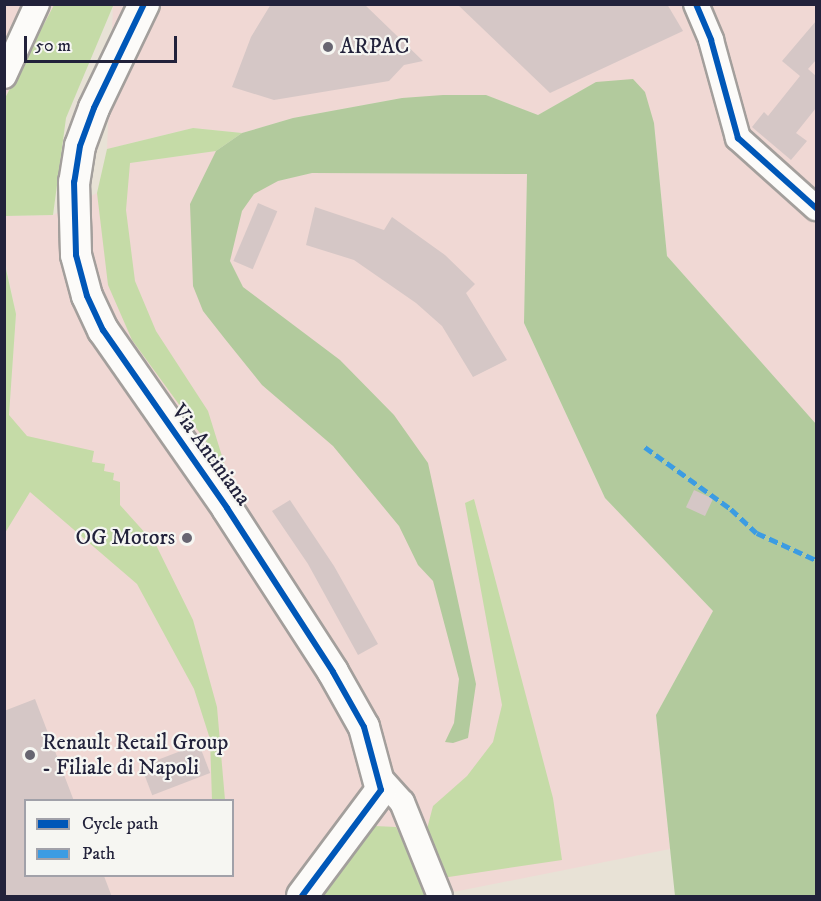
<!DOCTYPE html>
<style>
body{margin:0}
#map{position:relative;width:821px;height:901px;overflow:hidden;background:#e8e2d6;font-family:"IM FELL DW Pica",serif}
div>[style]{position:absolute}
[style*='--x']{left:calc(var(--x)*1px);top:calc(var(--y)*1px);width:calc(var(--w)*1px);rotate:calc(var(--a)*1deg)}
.built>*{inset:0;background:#f0d8d4}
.green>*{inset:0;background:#c5dba7}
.forest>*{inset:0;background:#b2ca9d}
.building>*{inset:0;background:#d5c7c6;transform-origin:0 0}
.roads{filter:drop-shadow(2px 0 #a39f9c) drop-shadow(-2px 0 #a39f9c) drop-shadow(0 2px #a39f9c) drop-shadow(0 -2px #a39f9c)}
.minor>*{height:24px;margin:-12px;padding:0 12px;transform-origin:12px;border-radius:12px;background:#fcfbf9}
.tertiary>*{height:30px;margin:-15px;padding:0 15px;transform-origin:15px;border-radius:15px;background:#fcfbf9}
.quiet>*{height:4.5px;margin-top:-2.25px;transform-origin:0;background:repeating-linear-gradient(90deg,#3c9ce2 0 9px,transparent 0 13.5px)}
.cycleway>*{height:6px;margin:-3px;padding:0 3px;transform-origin:3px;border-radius:3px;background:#0057b8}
.dots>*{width:16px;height:16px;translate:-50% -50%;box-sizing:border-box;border:3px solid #f6f6f2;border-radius:50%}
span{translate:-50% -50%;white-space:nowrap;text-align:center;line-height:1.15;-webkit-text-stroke:4.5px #f6f6f2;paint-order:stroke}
.poi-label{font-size:22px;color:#22223b}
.left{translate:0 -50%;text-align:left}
.right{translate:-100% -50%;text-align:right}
.street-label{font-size:22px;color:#22223b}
.frame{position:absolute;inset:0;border:6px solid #22223b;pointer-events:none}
.legend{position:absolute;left:24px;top:799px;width:210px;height:78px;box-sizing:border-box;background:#f6f6f2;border:2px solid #a1a1a9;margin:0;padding:8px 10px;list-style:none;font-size:18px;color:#22223b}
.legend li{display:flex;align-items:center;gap:12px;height:30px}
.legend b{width:30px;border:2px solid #a1a1a9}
.scale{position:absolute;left:24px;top:36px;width:153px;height:27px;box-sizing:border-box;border:3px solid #22223b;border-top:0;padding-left:8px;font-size:18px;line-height:21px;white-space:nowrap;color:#22223b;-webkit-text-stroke:4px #f6f6f2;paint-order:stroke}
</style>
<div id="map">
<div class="built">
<div style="clip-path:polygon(5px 5px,54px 5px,5px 97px)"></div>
<div style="clip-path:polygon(110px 5px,816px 5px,816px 424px,667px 256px,654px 123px,596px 82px,538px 115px,486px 95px,402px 98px,293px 118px,242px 133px,193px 128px,107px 149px,113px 6px)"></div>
<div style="clip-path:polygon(evenodd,216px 151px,278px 181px,312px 173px,527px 174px,524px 323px,605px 498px,713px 611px,656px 715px,670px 849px,433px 896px,375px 826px,320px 896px,5px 896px,4px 533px,30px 491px,9px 415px,16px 314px,5px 260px,5px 216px,53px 215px,97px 193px,130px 163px,216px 151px,26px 800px,232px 800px,232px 876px,26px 876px,26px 800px)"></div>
</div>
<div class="green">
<div style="clip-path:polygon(54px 5px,113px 6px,66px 118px,53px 215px,5px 216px,4px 100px)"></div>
<div style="clip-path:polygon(193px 128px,242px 133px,216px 151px,130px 163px,126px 210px,135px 281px,156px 331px,208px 411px,226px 469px,132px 340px,108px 285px,97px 193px,107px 149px)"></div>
<div style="clip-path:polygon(4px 260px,16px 314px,9px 415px,27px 436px,94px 451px,92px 462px,105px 464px,104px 471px,114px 473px,113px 480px,120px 482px,120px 505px,156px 545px,193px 620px,217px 707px,225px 800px,212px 800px,210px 739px,194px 689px,137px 584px,30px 492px,5px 533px)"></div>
<div style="clip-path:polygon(474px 499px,553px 798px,562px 860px,442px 878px,427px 829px,433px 806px,467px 776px,493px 742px,502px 705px,465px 503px)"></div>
<div style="clip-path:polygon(375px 826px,396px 827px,431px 896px,320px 896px)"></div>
</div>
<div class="forest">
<div style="clip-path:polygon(633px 79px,645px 92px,654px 123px,667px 256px,816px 424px,816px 896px,675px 896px,656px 715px,713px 611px,605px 498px,524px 323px,527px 174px,312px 173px,278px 181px,254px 194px,242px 211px,230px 261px,243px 287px,340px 360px,394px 415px,428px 463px,476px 684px,468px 738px,453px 743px,445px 742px,454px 723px,459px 679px,433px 581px,418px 565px,399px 526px,333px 446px,262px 385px,225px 339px,203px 311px,193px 286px,190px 204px,216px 151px,242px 133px,293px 118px,402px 98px,443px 95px,486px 95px,538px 115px,596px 82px)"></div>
</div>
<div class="building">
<div style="clip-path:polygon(271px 4px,364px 4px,423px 61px,404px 65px,389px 81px,274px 100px,232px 87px,251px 37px)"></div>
<div style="clip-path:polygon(457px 4px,667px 4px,683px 31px,550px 93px)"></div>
<div style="clip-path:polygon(816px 21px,816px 60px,808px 69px,816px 76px,816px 108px,796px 133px,807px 141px,791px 160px,752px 127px,764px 112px,768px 116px,800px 76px,782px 61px)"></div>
<div style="left:258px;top:203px;width:21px;height:63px;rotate:23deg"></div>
<div style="clip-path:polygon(315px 207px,384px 230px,392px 217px,445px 255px,475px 284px,466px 293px,507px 360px,473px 377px,442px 326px,416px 303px,354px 260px,306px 245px)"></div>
<div style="left:694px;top:490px;width:21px;height:19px;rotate:25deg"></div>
<div style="clip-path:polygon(290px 500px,334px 566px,378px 644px,358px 655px,308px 564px,272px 511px)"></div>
<div style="clip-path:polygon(35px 699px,74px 801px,26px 801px,26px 876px,104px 876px,112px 897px,4px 897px,4px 711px)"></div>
<div style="left:199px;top:744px;width:31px;height:62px;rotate:69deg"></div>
</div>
<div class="roads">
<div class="minor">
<div style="--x:696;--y:4;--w:39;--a:67"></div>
<div style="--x:711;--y:40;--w:102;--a:74.6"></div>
<div style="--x:738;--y:138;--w:105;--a:41.9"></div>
<div style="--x:4;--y:76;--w:79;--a:-65.4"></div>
<div style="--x:381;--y:779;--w:31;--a:48"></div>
<div style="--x:402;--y:802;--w:101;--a:68"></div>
</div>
<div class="tertiary">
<div style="--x:144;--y:4;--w:115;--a:115.7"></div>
<div style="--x:94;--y:108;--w:40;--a:110.2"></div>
<div style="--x:80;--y:146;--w:36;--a:99"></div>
<div style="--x:74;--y:182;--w:73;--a:88.4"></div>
<div style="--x:76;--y:255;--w:42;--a:75"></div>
<div style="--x:87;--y:296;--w:38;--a:65"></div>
<div style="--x:103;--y:330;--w:217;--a:55.1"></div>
<div style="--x:227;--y:508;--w:195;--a:57.1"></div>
<div style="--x:333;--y:672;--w:63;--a:60.6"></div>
<div style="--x:364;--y:727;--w:65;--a:74.9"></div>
<div style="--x:381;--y:790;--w:132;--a:126.7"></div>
</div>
</div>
<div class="quiet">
<div style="--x:645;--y:447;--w:106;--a:35.8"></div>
<div style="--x:731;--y:509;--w:35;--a:43"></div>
<div style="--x:757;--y:533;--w:65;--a:24.6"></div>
</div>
<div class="cycleway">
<div style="--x:144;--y:4;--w:115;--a:115.7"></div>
<div style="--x:94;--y:108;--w:40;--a:110.2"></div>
<div style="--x:80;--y:146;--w:36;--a:99"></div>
<div style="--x:74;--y:182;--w:73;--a:88.4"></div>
<div style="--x:76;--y:255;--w:42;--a:75"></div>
<div style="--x:87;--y:296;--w:38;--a:65"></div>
<div style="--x:103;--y:330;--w:217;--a:55.1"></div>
<div style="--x:227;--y:508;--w:195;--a:57.1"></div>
<div style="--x:333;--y:672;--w:63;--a:60.6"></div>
<div style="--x:364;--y:727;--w:65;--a:74.9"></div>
<div style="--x:381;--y:790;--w:132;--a:126.7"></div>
<div style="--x:696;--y:4;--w:39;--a:67"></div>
<div style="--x:711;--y:40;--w:102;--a:74.6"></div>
<div style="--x:738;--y:138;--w:105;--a:41.9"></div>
</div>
<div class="dots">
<div style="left:328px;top:47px;background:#676571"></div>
<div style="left:187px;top:538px;background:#676571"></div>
<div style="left:30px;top:755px;background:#676571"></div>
</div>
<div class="poi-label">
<span class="left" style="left:340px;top:47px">ARPAC</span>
<span class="right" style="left:175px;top:538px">OG Motors</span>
<span class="left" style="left:42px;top:755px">Renault Retail Group<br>- Filiale di Napoli</span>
</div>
<div class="street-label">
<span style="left:211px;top:455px;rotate:54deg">Via Antiniana</span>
</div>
<div class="frame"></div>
<ul class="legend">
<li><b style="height:8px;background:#0057b8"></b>Cycle path</li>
<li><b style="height:8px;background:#3c9ce2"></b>Path</li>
</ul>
<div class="scale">50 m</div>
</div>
